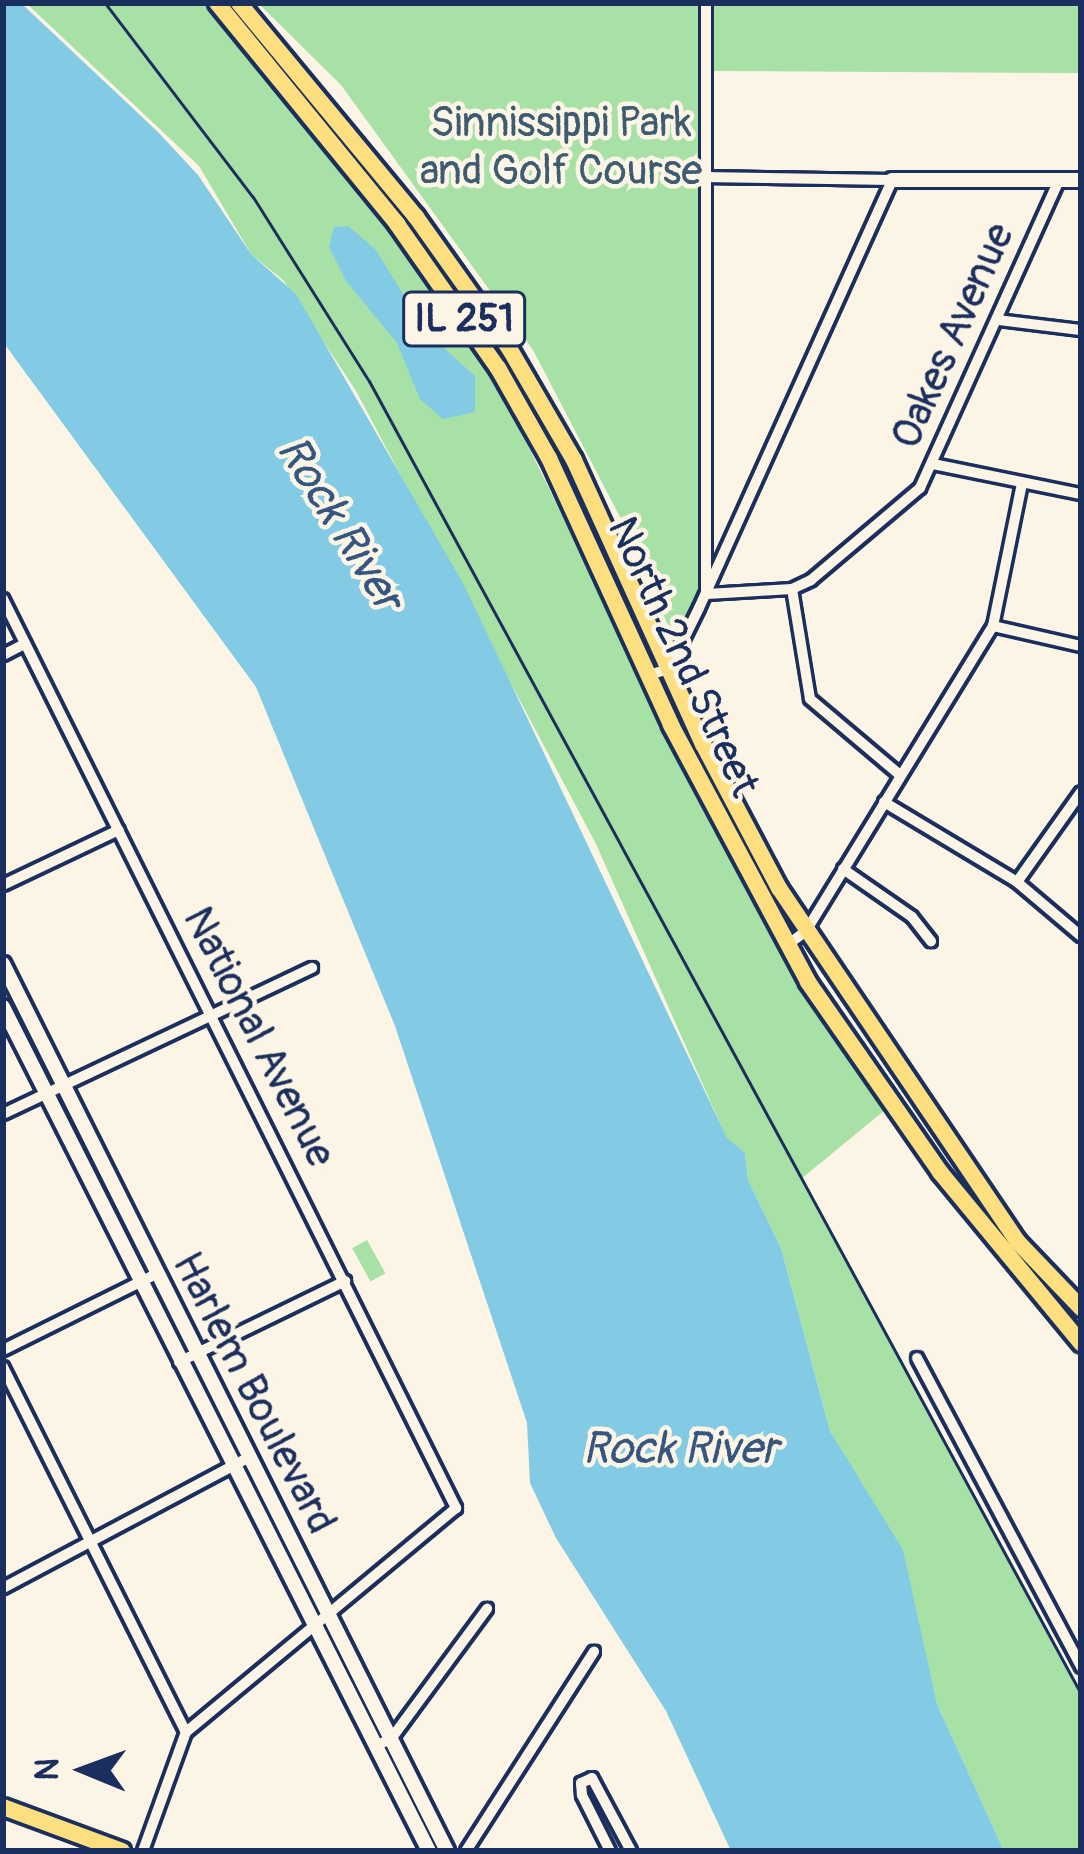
<!DOCTYPE html>
<style>
body{margin:0}
#map{position:relative;width:1084px;height:1854px;overflow:hidden;background:#fcf5e5;font-family:Pangolin,sans-serif}
div>[style]{position:absolute}
[style*='--x']{left:calc(var(--x)*1px);top:calc(var(--y)*1px);width:calc(var(--w)*1px);rotate:calc(var(--a)*1deg)}
.green>*{inset:0;background:#a8e1a5;transform-origin:0 0}
.water>*{inset:0;background:#83cbe4}
.roads{filter:drop-shadow(3px 0 #1b2f5e) drop-shadow(-3px 0 #1b2f5e) drop-shadow(0 3px #1b2f5e) drop-shadow(0 -3px #1b2f5e)}
.minor>*{height:10px;margin:-5px;padding:0 5px;transform-origin:5px;border-radius:5px;background:#fcf5e5}
.tertiary>*{height:14px;margin:-7px;padding:0 7px;transform-origin:7px;border-radius:7px;background:#fcf5e5}
.primary>*{height:16px;margin:-8px;padding:0 8px;transform-origin:8px;border-radius:8px;background:#fedf80}
.rail>*{height:3px;margin:-1.5px;padding:0 1.5px;transform-origin:1.5px;border-radius:1.5px;background:#1b2f5e}
span{translate:-50% -50%;white-space:nowrap;text-align:center;line-height:1.15;-webkit-text-stroke:9px #fcf5e5;paint-order:stroke}
.shield-label span{padding:3px 9px;background:#fcf5e5;border:3px solid;border-radius:9px;-webkit-text-stroke-width:0}
.shield-label{font-size:39px;color:#1b2f5e;font-weight:700}
.park-label{font-size:42px;color:#3e5c70}
.street-label{font-size:42px;color:#1b2f5e}
.water-label{font-size:45px;color:#355680;font-style:italic}
.frame{position:absolute;inset:0;border:6px solid #1b2f5e;pointer-events:none}
.north{position:absolute;left:24px;top:1710px;width:120px;height:120px;-webkit-text-stroke:9px #fcf5e5;paint-order:stroke;rotate:271deg;font-size:33px;font-weight:700;line-height:48px;text-align:center;color:#1b2f5e}
.north::after{content:'';display:block;margin:auto;width:42px;height:54px;background:#1b2f5e;clip-path:polygon(50% 0,100% 100%,50% 72%,0 100%)}
</style>
<div id="map">
<div class="green">
<div style="clip-path:polygon(26px 3px,203px 3px,369px 204px,503px 395px,756px 909px,808px 1003px,885px 1110px,801px 1179px,1081px 1693px,1081px 1851px,1004px 1851px,937px 1704px,900px 1549px,830px 1431px,781px 1248px,748px 1180px,745px 1153px,727px 1139px,596px 844px,356px 391px,283px 280px,251px 254px,199px 166px)"></div>
<div style="clip-path:polygon(258px 3px,1081px 3px,1081px 73px,705px 71px,707px 594px,675px 645px,644px 563px,533px 350px,341px 85px)"></div>
<div style="clip-path:polygon(3px 979px,53px 1080px,52px 1085px,3px 995px)"></div>
<div style="clip-path:polygon(58px 1099px,63px 1101px,144px 1271px,56px 1101px)"></div>
<div style="left:367px;top:1240px;width:38px;height:17px;rotate:61deg"></div>
</div>
<div class="water">
<div style="clip-path:polygon(3px 3px,21px 3px,158px 132px,198px 175px,251px 254px,296px 294px,464px 585px,727px 1138px,745px 1153px,748px 1180px,781px 1248px,830px 1431px,903px 1550px,937px 1704px,1004px 1851px,731px 1851px,666px 1711px,556px 1538px,530px 1483px,527px 1423px,395px 1026px,256px 687px,3px 342px)"></div>
<div style="clip-path:polygon(348px 226px,376px 250px,426px 332px,475px 376px,475px 412px,443px 419px,420px 399px,397px 343px,346px 281px,329px 247px,334px 227px)"></div>
</div>
<div class="roads">
<div class="minor">
<div style="--x:706;--y:3;--w:588;--a:90"></div>
<div style="--x:998;--y:320;--w:84;--a:6.9"></div>
<div style="--x:933;--y:464;--w:151;--a:11.5"></div>
<div style="--x:792;--y:589;--w:111;--a:80.7"></div>
<div style="--x:810;--y:699;--w:118;--a:40.2"></div>
<div style="--x:707;--y:594;--w:85;--a:-3.4"></div>
<div style="--x:792;--y:589;--w:21;--a:-25"></div>
<div style="--x:811;--y:580;--w:143;--a:-40.2"></div>
<div style="--x:920;--y:488;--w:338;--a:-65.7"></div>
<div style="--x:3;--y:599;--w:1016;--a:63.51"></div>
<div style="--x:456;--y:1508;--w:351;--a:140.3"></div>
<div style="--x:186;--y:1732;--w:127;--a:109.9"></div>
<div style="--x:993;--y:626;--w:90;--a:12.8"></div>
<div style="--x:3;--y:655;--w:25;--a:-27"></div>
<div style="--x:648;--y:675;--w:22;--a:-16"></div>
<div style="--x:669;--y:669;--w:68;--a:-63.8"></div>
<div style="--x:699;--y:608;--w:470;--a:-65.7"></div>
<div style="--x:892;--y:180;--w:189;--a:-179.1"></div>
<div style="--x:884;--y:802;--w:155;--a:31"></div>
<div style="--x:1017;--y:882;--w:84;--a:40.2"></div>
<div style="--x:843;--y:869;--w:84;--a:34.8"></div>
<div style="--x:912;--y:917;--w:31;--a:52"></div>
<div style="--x:1017;--y:882;--w:110;--a:-54.6"></div>
<div style="--x:3;--y:885;--w:128;--a:-25.4"></div>
<div style="--x:787;--y:945;--w:24;--a:-36"></div>
<div style="--x:806;--y:931;--w:358;--a:-58.5"></div>
<div style="--x:993;--y:626;--w:146;--a:-78.5"></div>
<div style="--x:3;--y:1114;--w:342;--a:-25.3"></div>
<div style="--x:3;--y:1350;--w:171;--a:-26.4"></div>
<div style="--x:917;--y:1358;--w:350;--a:62"></div>
<div style="--x:179;--y:1362;--w:185;--a:-26"></div>
<div style="--x:3;--y:1367;--w:408;--a:63.4"></div>
<div style="--x:3;--y:1588;--w:277;--a:-28"></div>
<div style="--x:377;--y:1745;--w:15;--a:-23"></div>
<div style="--x:391;--y:1739;--w:162;--a:-53.6"></div>
<div style="--x:466;--y:1851;--w:237;--a:-57.3"></div>
<div style="--x:610;--y:1851;--w:63;--a:-116.6"></div>
<div style="--x:582;--y:1795;--w:12;--a:-95"></div>
<div style="--x:581;--y:1783;--w:12;--a:-24"></div>
<div style="--x:592;--y:1778;--w:83;--a:61.9"></div>
</div>
<div class="tertiary">
<div style="--x:892;--y:180;--w:189;--a:0"></div>
<div style="--x:3;--y:964;--w:992;--a:63.41"></div>
<div style="--x:3;--y:1007;--w:945;--a:63.22"></div>
</div>
<div class="primary">
<div style="--x:217;--y:3;--w:285;--a:50.8"></div>
<div style="--x:397;--y:224;--w:176;--a:55"></div>
<div style="--x:498;--y:368;--w:103;--a:60.5"></div>
<div style="--x:549;--y:458;--w:294;--a:65.4"></div>
<div style="--x:671;--y:725;--w:291;--a:61.9"></div>
<div style="--x:808;--y:982;--w:231;--a:55.2"></div>
<div style="--x:940;--y:1172;--w:222;--a:50.5"></div>
<div style="--x:239;--y:3;--w:278;--a:50.4"></div>
<div style="--x:416;--y:217;--w:161;--a:54.6"></div>
<div style="--x:509;--y:348;--w:129;--a:59.9"></div>
<div style="--x:574;--y:460;--w:312;--a:65.6"></div>
<div style="--x:703;--y:744;--w:163;--a:62.2"></div>
<div style="--x:779;--y:888;--w:426;--a:56"></div>
<div style="--x:1017;--y:1241;--w:93;--a:46.3"></div>
<div style="--x:3;--y:1807;--w:127;--a:20.3"></div>
</div>
</div>
<div class="rail">
<div style="--x:105;--y:3;--w:244;--a:52.7"></div>
<div style="--x:253;--y:197;--w:218;--a:57.8"></div>
<div style="--x:369;--y:381;--w:1494;--a:61.53"></div>
</div>
<div class="shield-label">
<span style="left:464px;top:319px">IL 251</span>
</div>
<div class="park-label">
<span style="left:561px;top:147px">Sinnissippi Park<br>and Golf Course</span>
</div>
<div class="street-label">
<span style="left:953px;top:336px;rotate:-66deg">Oakes Avenue</span>
<span style="left:683px;top:657px;rotate:65deg">North 2nd Street</span>
<span style="left:259px;top:1037px;rotate:63deg">National Avenue</span>
<span style="left:254px;top:1393px;rotate:63deg">Harlem Boulevard</span>
</div>
<div class="water-label">
<span style="left:339px;top:524px;rotate:58deg">Rock River</span>
<span style="left:680px;top:1450px">Rock River</span>
</div>
<div class="frame"></div>
<div class="north">N</div>
</div>
